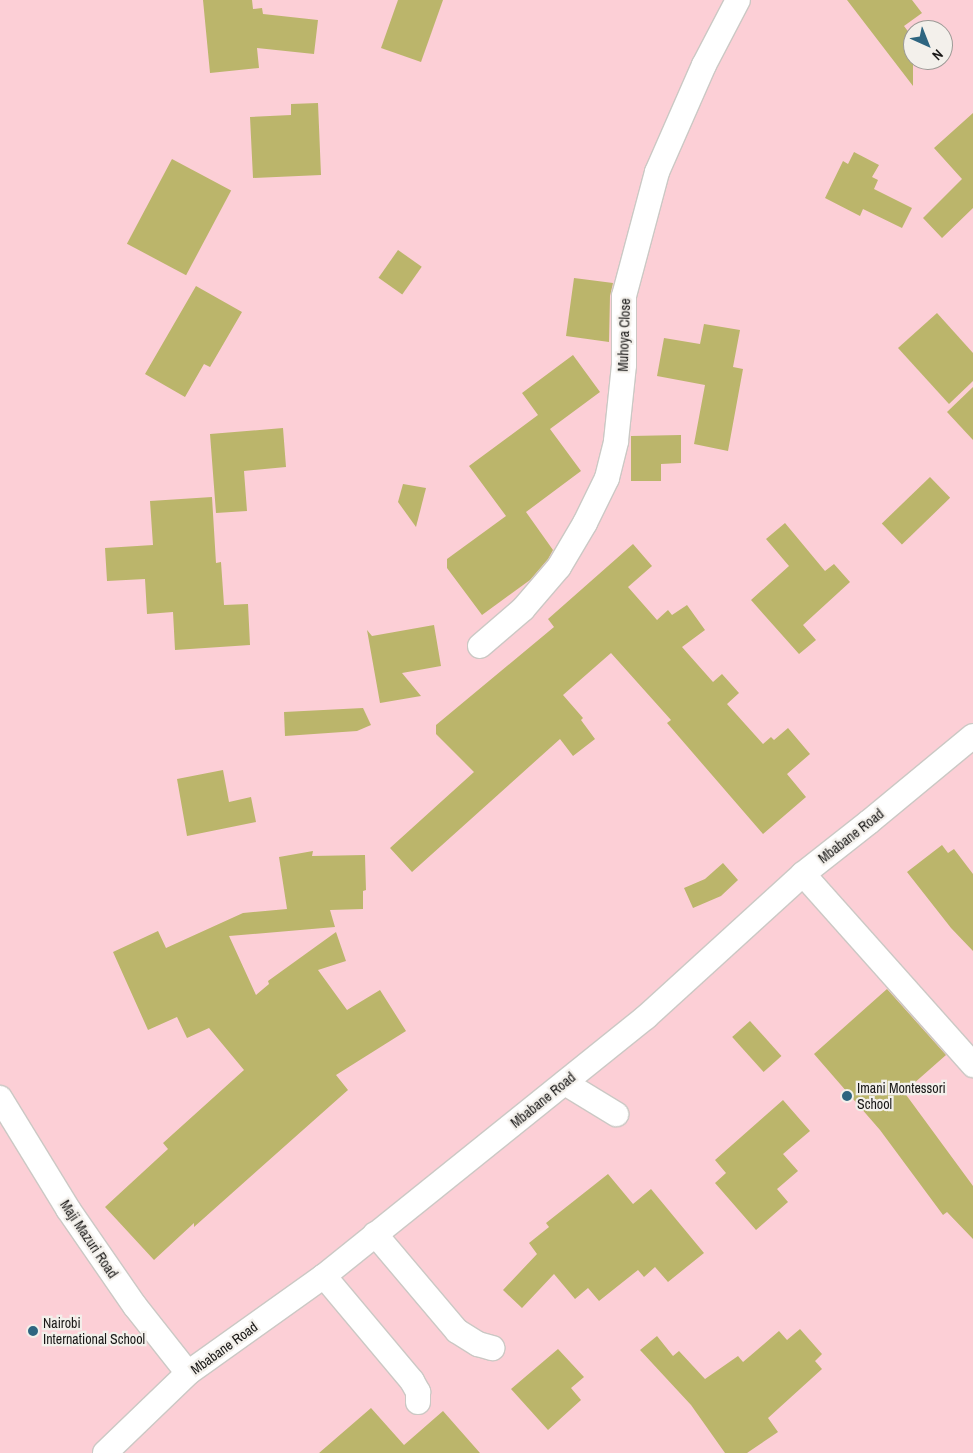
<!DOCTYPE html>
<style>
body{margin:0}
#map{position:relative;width:973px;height:1453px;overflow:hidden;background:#f3f0eb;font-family:"Archivo Narrow",sans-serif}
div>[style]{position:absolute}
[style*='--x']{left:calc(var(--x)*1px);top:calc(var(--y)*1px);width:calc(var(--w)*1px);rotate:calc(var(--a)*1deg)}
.green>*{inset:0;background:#fccfd6}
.building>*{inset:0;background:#bbb56b;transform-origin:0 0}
.roads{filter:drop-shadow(1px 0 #cbc8c4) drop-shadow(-1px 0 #cbc8c4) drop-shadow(0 1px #cbc8c4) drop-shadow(0 -1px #cbc8c4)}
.street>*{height:24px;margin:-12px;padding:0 12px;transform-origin:12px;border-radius:12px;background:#fff}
.dots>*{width:14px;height:14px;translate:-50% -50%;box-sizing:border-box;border:2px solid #f3f0eb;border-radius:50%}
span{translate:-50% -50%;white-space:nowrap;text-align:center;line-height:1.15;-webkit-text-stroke:4.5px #f3f0eb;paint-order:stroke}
.street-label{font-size:14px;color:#191817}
.poi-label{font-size:14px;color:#191817}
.left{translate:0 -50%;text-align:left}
.north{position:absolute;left:903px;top:20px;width:50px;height:50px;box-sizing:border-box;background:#f3f0eb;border:1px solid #9c9a96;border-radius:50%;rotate:136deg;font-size:14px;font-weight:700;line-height:20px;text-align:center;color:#191817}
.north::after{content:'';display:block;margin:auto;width:18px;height:22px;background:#2e6580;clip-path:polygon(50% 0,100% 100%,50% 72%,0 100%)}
</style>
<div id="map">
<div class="green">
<div style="clip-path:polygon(evenodd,0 0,973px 0,973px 1453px,0 1453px,0 0,913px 30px,943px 30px,943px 60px,913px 60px,913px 30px)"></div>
</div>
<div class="building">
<div style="clip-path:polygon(203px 0,252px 0,253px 9px,262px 8px,263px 14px,318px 20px,314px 54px,257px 48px,259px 68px,210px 73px)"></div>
<div style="clip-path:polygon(398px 0,443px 0,421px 62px,381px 48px)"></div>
<div style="clip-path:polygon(847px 0,912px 0,922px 13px,904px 26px,913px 38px,913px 86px)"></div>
<div style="clip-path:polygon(318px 103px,321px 175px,253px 178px,250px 117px,291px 115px,291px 104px)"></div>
<div style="clip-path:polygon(973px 113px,973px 208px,942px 238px,923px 218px,962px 179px,934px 148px)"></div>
<div style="clip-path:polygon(854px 152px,879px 165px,872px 177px,878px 180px,874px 189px,912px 208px,902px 228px,863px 209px,860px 216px,825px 198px,843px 161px,848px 164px)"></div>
<div style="left:172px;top:159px;width:67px;height:96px;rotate:28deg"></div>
<div style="left:398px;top:250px;width:29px;height:34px;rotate:35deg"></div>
<div style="clip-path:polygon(574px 278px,613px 283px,610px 296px,609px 342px,566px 336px)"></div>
<div style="clip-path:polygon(196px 286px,242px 312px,210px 367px,204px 364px,185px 397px,145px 374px)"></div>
<div style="clip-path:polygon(937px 313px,973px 353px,973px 381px,949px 404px,898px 348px)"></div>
<div style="clip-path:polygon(704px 324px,740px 330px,733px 367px,743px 369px,728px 451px,694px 444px,705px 385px,657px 376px,664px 338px,700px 344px)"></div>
<div style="clip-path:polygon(573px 355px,600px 392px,550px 429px,581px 471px,526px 512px,553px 550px,548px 559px,530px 580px,482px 615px,447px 568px,447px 559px,506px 516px,469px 466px,538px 415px,522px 393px)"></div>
<div style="clip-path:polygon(973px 387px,973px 440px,947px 412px)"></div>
<div style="clip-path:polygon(283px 428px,286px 467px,244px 471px,247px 511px,216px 513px,210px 434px)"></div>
<div style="clip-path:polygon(681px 435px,681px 463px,661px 464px,661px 481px,631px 481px,631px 436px)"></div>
<div style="left:930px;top:477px;width:29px;height:67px;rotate:46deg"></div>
<div style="clip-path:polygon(403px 484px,426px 488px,416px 527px,398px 502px)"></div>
<div style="clip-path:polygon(212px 497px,216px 563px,221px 562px,224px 605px,248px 604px,250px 645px,175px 650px,173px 612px,147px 614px,145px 579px,107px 581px,105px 548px,153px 545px,150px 501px)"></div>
<div style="clip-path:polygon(785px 523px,825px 571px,834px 564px,850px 582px,803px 625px,816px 640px,799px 654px,751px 600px,789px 566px,766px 539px)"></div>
<div style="clip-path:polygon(633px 544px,652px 566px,628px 587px,657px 620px,668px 610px,672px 615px,687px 605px,705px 630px,682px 647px,713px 682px,722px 674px,739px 693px,727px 704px,763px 744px,771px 737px,774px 740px,788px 728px,810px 754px,787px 774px,806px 797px,763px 834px,667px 723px,671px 720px,611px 653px,563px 695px,583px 718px,581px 720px,595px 739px,573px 756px,560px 739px,412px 872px,390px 848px,474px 772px,436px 734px,436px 725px,554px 627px,548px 619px)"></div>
<div style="clip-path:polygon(434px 625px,441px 666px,402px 673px,421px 696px,380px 703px,367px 630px,372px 636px)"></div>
<div style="clip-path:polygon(363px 708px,371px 725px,357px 731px,285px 736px,284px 712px)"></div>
<div style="clip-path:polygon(223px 770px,229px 802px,251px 797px,256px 822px,187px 836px,177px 779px)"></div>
<div style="clip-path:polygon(942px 845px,948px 853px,954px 849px,973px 874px,973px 951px,951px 928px,907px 872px)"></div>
<div style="clip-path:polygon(313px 851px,312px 856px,365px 855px,366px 890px,363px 891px,363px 909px,330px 910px,335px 927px,229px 936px,256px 995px,269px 984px,268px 981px,336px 932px,346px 961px,318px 970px,347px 1010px,380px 990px,406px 1031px,336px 1075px,348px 1090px,194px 1227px,194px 1223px,154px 1260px,105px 1207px,168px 1149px,163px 1143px,244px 1070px,209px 1028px,187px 1038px,177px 1017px,148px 1030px,113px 952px,158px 931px,166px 948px,243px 913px,287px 909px,279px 857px)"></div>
<div style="clip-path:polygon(723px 863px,738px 880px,721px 896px,693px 908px,684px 888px,705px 879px)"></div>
<div style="clip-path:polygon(887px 989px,946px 1055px,904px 1092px,973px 1186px,973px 1239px,947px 1212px,943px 1215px,880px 1130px,814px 1054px)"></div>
<div style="left:750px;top:1021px;width:47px;height:24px;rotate:48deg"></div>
<div style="clip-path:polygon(783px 1100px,810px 1131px,783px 1154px,798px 1171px,777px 1189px,788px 1202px,756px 1230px,715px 1183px,726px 1173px,715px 1160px)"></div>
<div style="clip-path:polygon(608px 1174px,633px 1204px,651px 1189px,704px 1253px,668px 1282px,655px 1267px,644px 1277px,638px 1270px,599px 1301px,588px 1288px,575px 1299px,554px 1274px,522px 1308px,503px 1290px,537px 1254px,529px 1243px,549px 1227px,546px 1223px)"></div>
<div style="clip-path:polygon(800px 1329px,822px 1354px,815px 1361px,822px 1369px,768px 1418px,778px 1432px,747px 1453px,725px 1453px,691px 1405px,640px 1350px,657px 1336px,673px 1356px,679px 1351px,705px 1379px,738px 1356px,743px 1362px,779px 1331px,787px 1340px)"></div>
<div style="clip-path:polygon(558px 1349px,584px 1377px,571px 1388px,581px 1400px,548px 1430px,511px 1389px)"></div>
<div style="clip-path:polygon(371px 1408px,404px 1445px,443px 1411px,480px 1453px,319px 1453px)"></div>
</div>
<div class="roads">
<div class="street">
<div style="--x:480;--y:646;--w:57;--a:-40.7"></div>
<div style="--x:523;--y:609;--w:55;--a:-49.4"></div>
<div style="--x:559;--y:567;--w:51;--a:-59.4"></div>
<div style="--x:585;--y:523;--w:50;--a:-63.9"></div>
<div style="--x:607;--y:478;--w:38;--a:-76"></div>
<div style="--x:616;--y:441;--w:76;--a:-84"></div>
<div style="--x:624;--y:365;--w:69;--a:-90"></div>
<div style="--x:624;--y:296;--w:128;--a:-75.1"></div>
<div style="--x:657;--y:172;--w:117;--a:-66.3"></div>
<div style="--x:704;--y:65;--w:73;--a:-62.4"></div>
<div style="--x:803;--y:874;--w:256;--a:48.3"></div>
<div style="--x:565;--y:1083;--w:60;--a:31.3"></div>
<div style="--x:0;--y:1098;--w:130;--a:58.5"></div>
<div style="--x:68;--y:1209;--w:118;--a:55.4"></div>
<div style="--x:135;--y:1306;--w:85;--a:51.7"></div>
<div style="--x:375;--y:1234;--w:127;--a:49.8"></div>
<div style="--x:457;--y:1331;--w:25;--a:32"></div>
<div style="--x:478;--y:1344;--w:15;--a:16"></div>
<div style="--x:324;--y:1276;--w:137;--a:50"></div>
<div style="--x:412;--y:1381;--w:13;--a:61"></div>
<div style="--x:418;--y:1392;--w:10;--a:90"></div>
<div style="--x:105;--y:1453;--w:115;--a:-43.9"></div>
<div style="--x:188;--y:1373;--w:167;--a:-35.5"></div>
<div style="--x:324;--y:1276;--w:413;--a:-38.8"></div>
<div style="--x:646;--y:1017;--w:212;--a:-42.3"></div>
<div style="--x:803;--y:874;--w:84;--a:-38.2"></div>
<div style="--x:869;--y:822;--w:135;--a:-39.6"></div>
</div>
</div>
<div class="dots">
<div style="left:847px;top:1096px;background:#2e6580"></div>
<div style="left:33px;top:1331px;background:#2e6580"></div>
</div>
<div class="street-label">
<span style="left:624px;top:335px;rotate:-88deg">Muhoya Close</span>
<span style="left:851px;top:836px;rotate:-38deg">Mbabane Road</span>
<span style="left:543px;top:1100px;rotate:-39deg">Mbabane Road</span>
<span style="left:89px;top:1239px;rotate:56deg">Maji Mazuri Road</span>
<span style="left:224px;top:1348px;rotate:-36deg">Mbabane Road</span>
</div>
<div class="poi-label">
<span class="left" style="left:857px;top:1096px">Imani Montessori<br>School</span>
<span class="left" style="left:43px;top:1331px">Nairobi<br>International School</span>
</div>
<div class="north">N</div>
</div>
